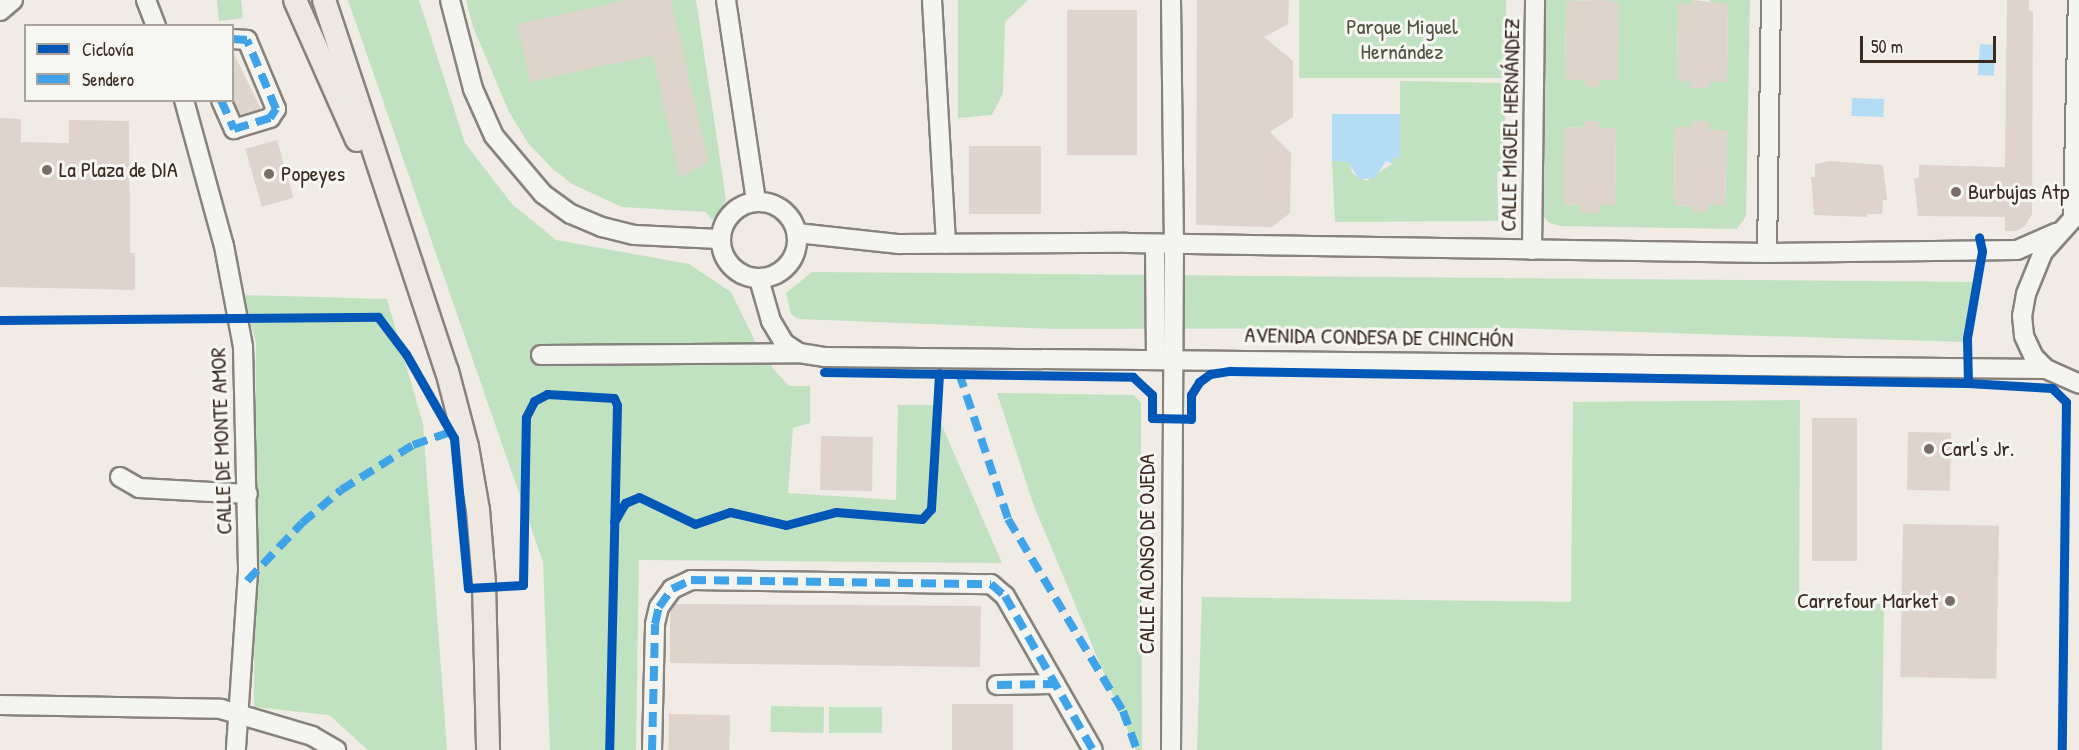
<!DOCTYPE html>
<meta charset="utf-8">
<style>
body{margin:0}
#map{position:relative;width:2079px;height:750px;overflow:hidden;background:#f0ebe5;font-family:"Patrick Hand",sans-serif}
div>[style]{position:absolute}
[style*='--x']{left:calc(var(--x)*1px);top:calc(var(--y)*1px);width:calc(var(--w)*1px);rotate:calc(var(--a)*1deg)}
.green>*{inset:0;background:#c1e2c1;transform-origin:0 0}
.water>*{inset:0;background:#b5dcf5;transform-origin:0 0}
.building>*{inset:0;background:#dfd4cb;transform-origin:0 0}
.roads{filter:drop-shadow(2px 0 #88827c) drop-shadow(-2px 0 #88827c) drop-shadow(0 2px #88827c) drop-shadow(0 -2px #88827c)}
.minor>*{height:18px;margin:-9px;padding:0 9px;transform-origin:9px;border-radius:9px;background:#f4f4f1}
.minor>.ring{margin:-9px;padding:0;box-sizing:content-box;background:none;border:18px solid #f4f4f1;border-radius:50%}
.major>*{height:22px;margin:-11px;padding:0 11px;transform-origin:11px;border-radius:11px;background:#ede8e2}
.quiet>*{height:8px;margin-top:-4px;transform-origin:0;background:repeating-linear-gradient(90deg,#3fa3ea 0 15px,transparent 0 23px)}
.cycleway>*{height:9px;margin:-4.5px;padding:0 4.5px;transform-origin:4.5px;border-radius:4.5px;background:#0057b8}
.dots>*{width:16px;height:16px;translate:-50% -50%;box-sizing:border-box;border:3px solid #f6f6f2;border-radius:50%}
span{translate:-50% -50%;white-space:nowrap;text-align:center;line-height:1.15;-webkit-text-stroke:6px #f6f6f2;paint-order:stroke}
.park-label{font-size:22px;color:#535640}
.street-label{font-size:22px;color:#3b2a1e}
.poi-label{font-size:22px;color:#3b2a1e}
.left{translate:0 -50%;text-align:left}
.right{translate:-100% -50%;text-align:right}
.legend{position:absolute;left:24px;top:24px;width:210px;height:78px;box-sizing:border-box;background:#f6f6f2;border:2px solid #aba49d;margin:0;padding:8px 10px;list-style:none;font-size:18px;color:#3b2a1e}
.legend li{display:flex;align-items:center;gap:12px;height:30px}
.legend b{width:30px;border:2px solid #aba49d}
.scale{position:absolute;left:1860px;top:36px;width:136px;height:27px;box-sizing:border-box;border:3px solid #3b2a1e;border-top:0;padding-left:8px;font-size:18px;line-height:21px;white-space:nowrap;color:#3b2a1e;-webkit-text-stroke:4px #f6f6f2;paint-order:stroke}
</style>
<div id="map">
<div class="green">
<div style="clip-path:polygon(217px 0,241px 0,243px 18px,219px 21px)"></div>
<div style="clip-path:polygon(348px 0,419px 0,465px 143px,512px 204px,556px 240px,689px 264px,731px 292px,755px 341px,775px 371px,789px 386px,810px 386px,810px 423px,793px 428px,788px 493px,896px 500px,898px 405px,933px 405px,1002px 563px,639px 560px,636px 750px,550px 750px,543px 562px)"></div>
<div style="clip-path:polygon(466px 0,696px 0,726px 199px,722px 210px,712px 220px,706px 212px,622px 207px,572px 184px,552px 168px,528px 143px,509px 112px,473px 27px)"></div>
<div style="clip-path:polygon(958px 0,1028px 0,1005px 22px,1003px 93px,992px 115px,958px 118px)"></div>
<div style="left:1299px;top:0;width:207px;height:78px"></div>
<div style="clip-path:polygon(evenodd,1546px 0,1585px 0,1566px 2px,1565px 79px,1585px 80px,1585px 86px,1599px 87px,1600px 80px,1618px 80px,1601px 0,1693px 0,1693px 4px,1678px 4px,1677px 81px,1691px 81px,1691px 88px,1709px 88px,1709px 82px,1727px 82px,1728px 5px,1710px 4px,1710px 0,1750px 0,1746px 216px,1737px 229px,1561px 226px,1549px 223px,1543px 216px,1546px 0,1584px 121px,1599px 121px,1599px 128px,1616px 128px,1615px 205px,1600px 205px,1600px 212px,1580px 205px,1563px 204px,1563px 128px,1584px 127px,1584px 121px,1546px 0,1693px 121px,1708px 122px,1709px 130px,1727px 131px,1725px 205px,1707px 205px,1706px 212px,1692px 212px,1692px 206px,1674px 205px,1675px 127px,1691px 127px,1693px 121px)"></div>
<div style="clip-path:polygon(1400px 81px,1506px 83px,1504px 170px,1497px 172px,1498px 221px,1335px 222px,1332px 161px,1349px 162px,1353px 174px,1366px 181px,1392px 164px,1392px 158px,1400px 157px)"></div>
<div style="clip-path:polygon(812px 272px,1973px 282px,1964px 342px,1504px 328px,1055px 329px,798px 319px,791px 314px,786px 293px)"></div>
<div style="clip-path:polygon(242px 295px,387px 299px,423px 424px,447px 750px,368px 750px,329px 715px,254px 707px,256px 342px)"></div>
<div style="clip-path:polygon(997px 393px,1134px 395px,1141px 403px,1142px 750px,1136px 750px,1034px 506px)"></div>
<div style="clip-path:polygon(1800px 400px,1799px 604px,1884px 604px,1882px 750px,1197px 750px,1202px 597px,1571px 602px,1573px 402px)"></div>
<div style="left:771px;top:706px;width:53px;height:26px;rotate:1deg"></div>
<div style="left:829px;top:707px;width:53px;height:26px"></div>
</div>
<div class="water">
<div style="left:1980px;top:44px;width:16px;height:31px;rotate:4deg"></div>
<div style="left:1852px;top:98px;width:32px;height:18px;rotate:2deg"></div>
<div style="clip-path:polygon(1332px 114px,1400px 114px,1400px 157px,1393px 158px,1393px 164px,1386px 161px,1375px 178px,1359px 179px,1348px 162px,1332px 161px)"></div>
</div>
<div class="building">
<div style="clip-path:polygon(628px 0,671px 0,708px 161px,680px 178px,653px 55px,530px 82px,518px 24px)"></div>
<div style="clip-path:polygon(1197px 0,1289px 0,1288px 24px,1264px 37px,1293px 61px,1293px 117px,1270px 132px,1291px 153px,1290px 213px,1272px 227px,1196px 225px)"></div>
<div style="clip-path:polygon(1601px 0,1619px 2px,1618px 80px,1600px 80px,1600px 87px,1585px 86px,1585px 80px,1565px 79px,1566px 1px)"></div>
<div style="clip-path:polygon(1693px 0,1728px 4px,1727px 82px,1709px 82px,1709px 88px,1691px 88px,1691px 81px,1677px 81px,1678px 4px,1693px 4px)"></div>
<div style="clip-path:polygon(2007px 0,2029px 0,2029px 11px,2033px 11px,2032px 214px,2025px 226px,2017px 231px,2005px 231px,2005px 217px,1918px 216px,1914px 178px,1919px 178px,1919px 165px,2005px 167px)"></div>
<div style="left:1067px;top:10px;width:70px;height:145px"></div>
<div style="clip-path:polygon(232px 50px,261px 109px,240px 115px,232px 98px)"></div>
<div style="clip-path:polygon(0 118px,21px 119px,21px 142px,69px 143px,69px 120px,129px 121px,130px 253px,135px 253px,135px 290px,0 287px)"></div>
<div style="clip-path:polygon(1584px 121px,1599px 121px,1599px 128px,1616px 128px,1615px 205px,1600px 205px,1600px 213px,1580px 213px,1580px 205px,1563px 204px,1563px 128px,1584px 127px)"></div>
<div style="clip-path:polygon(1693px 121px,1709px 122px,1709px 130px,1727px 130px,1725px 205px,1707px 205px,1707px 212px,1691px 212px,1692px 206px,1674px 205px,1675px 127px,1691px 127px)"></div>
<div style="left:277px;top:140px;width:60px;height:33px;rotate:74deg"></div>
<div style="left:969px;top:146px;width:72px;height:68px"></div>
<div style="clip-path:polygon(1830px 161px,1883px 165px,1887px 200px,1883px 200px,1882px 214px,1867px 214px,1867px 217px,1814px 215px,1811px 177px,1815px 177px,1815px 164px)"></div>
<div style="left:1812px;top:418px;width:45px;height:143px"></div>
<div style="left:1908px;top:432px;width:43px;height:58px;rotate:1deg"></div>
<div style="left:821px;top:436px;width:52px;height:54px;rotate:1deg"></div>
<div style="left:1903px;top:524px;width:96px;height:153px;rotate:1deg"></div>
<div style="clip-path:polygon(675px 604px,981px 606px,980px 667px,670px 663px,670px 611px)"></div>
<div style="left:952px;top:704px;width:61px;height:46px"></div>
<div style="left:669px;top:714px;width:61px;height:36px;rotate:1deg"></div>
</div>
<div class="roads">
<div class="minor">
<div style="--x:146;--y:0;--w:28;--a:69"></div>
<div style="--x:450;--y:0;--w:92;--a:75.5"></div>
<div style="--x:473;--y:89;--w:51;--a:65.9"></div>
<div style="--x:494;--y:136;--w:76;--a:49.8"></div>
<div style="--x:543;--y:194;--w:34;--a:36"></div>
<div style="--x:571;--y:214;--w:34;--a:23"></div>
<div style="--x:602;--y:227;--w:33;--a:14"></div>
<div style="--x:634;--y:235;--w:86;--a:2.7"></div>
<div style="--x:726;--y:0;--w:203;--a:81.5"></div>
<div style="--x:932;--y:0;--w:244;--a:86.7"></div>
<div style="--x:1171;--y:0;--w:244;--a:89.3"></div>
<div style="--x:1174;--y:244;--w:506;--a:90.34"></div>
<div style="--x:0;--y:11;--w:17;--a:-40"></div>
<div style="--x:184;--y:100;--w:151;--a:74.7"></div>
<div style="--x:224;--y:246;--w:103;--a:79.3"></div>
<div style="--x:243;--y:347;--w:225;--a:88.7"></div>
<div style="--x:248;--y:572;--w:178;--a:93.9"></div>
<div style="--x:221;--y:100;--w:32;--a:66"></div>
<div style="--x:234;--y:129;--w:38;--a:-17"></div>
<div style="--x:270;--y:118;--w:11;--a:-56"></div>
<div style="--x:276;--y:109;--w:75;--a:-112.8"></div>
<div style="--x:247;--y:40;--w:15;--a:-176"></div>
<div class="ring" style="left:721px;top:202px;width:58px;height:58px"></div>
<div style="--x:2079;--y:212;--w:54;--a:132"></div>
<div style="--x:2043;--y:252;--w:45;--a:112"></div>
<div style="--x:2026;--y:294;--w:22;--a:100"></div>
<div style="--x:2022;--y:316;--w:20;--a:84"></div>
<div style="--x:2024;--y:336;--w:23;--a:65"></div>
<div style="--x:2034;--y:357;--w:17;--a:45"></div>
<div style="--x:2046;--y:369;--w:36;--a:24"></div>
<div style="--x:2073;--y:215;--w:215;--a:-88.7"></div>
<div style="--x:797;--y:233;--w:103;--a:6.2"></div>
<div style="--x:899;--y:244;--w:228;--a:-0.3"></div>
<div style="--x:1127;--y:243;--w:640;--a:0.9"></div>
<div style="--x:1767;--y:253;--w:250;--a:-0.7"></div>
<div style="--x:2017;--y:250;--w:43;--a:-23.6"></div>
<div style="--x:1155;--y:244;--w:115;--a:89.5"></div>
<div style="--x:1532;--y:250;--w:250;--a:-89.3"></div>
<div style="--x:1767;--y:253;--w:253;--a:-89.1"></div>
<div style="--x:759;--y:279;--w:44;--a:74.1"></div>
<div style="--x:771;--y:321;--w:26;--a:59"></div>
<div style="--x:784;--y:343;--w:18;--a:34"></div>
<div style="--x:799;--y:353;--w:25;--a:9"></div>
<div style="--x:824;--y:357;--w:1222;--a:0.56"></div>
<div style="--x:541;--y:355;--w:258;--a:-0.4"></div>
<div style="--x:120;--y:477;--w:22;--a:30"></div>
<div style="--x:139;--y:488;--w:109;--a:3.2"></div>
<div style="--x:997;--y:685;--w:58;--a:-1"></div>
<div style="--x:0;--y:705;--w:221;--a:1"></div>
<div style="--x:221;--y:709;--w:95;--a:16.5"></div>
<div style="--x:312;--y:736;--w:28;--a:30"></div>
<div style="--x:652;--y:750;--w:126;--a:-88.6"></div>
<div style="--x:655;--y:624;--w:17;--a:-77"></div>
<div style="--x:659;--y:607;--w:22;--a:-54"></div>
<div style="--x:672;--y:589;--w:21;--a:-25"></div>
<div style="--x:691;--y:580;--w:300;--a:0.8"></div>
<div style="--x:991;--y:584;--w:18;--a:41"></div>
<div style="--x:1005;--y:596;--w:177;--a:60.3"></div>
</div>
<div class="major">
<div style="--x:295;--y:0;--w:153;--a:66.1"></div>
<div style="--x:324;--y:0;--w:391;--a:71.7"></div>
<div style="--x:447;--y:371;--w:79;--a:75.3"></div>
<div style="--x:467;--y:447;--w:64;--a:80.1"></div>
<div style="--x:478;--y:510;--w:73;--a:85.3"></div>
<div style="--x:484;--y:583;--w:167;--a:88.6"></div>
</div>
</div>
<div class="quiet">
<div style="--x:221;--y:100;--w:32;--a:66"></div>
<div style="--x:234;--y:129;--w:38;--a:-17"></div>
<div style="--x:270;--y:118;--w:11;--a:-56"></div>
<div style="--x:276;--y:109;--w:75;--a:-112.8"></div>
<div style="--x:247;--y:40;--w:15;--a:-176"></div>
<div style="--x:959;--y:373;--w:154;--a:71.4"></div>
<div style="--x:1008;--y:519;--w:224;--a:59.1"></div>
<div style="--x:1123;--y:711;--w:41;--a:70.3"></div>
<div style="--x:247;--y:581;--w:80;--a:-46.5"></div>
<div style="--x:302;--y:523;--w:51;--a:-40.2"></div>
<div style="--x:341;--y:490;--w:85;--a:-32"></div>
<div style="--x:413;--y:445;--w:39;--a:-19"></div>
<div style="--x:997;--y:685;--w:58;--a:-1"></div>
<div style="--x:652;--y:750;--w:126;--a:-88.6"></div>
<div style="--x:655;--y:624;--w:17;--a:-77"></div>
<div style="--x:659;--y:607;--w:22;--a:-54"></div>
<div style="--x:672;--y:589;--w:21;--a:-25"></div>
<div style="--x:691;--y:580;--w:300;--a:0.8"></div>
<div style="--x:991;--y:584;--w:18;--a:41"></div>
<div style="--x:1005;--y:596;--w:177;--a:60.3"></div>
</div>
<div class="cycleway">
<div style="--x:0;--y:320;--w:378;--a:-0.5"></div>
<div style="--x:378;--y:317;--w:46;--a:52.9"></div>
<div style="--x:406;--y:354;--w:97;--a:60.3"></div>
<div style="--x:454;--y:438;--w:151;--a:84.7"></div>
<div style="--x:468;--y:588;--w:55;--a:-3.1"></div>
<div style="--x:523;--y:585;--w:168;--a:-89"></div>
<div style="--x:526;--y:417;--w:18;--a:-63"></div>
<div style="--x:534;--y:401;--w:15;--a:-28"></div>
<div style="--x:547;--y:394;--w:67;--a:3.4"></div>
<div style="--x:614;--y:398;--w:8;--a:67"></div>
<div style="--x:617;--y:405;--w:345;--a:91.3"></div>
<div style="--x:824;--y:372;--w:309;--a:0.9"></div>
<div style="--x:1133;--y:377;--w:26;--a:43"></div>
<div style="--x:1152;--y:395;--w:23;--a:90"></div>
<div style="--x:1152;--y:418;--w:39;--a:1"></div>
<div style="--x:1191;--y:419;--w:24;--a:-90"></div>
<div style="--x:1191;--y:395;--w:15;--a:-58"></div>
<div style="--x:1199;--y:382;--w:14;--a:-36"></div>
<div style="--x:1210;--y:374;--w:20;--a:-9"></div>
<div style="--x:1230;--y:371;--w:738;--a:0.93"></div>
<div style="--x:1968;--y:383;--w:84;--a:3.4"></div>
<div style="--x:2052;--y:388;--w:20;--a:45"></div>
<div style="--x:2066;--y:402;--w:348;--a:90.7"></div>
<div style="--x:1968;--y:383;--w:45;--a:-91.3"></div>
<div style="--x:1967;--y:338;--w:88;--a:-80.2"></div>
<div style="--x:1982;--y:251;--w:14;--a:-102"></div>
<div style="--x:614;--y:522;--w:22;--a:-60"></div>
<div style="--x:625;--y:503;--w:15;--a:-23"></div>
<div style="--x:639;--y:497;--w:62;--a:25.7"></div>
<div style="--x:695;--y:524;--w:37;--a:-19"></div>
<div style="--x:730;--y:512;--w:57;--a:13.1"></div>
<div style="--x:786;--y:525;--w:52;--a:-14.6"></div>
<div style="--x:836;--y:512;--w:86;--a:4.7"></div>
<div style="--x:922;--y:519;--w:13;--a:-48"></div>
<div style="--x:931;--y:509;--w:136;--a:-86.6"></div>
</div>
<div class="dots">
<div style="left:47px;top:170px;background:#7a6e64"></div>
<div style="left:269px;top:174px;background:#7a6e64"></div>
<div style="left:1956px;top:192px;background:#7a6e64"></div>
<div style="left:1929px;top:449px;background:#7a6e64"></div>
<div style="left:1950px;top:601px;background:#7a6e64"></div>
</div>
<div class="park-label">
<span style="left:1402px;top:39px">Parque Miguel<br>Hernández</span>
</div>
<div class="street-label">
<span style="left:1510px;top:125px;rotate:-89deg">CALLE MIGUEL HERNÁNDEZ</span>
<span style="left:1379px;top:337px;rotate:1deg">AVENIDA CONDESA DE CHINCHÓN</span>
<span style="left:221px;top:441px;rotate:-92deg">CALLE DE MONTE AMOR</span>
<span style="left:1147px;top:554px;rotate:-90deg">CALLE ALONSO DE OJEDA</span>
</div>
<div class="poi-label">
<span class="left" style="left:59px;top:170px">La Plaza de DIA</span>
<span class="left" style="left:281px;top:174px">Popeyes</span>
<span class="left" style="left:1968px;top:192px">Burbujas Atp</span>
<span class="left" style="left:1941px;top:449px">Carl's Jr.</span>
<span class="right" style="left:1938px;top:601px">Carrefour Market</span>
</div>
<ul class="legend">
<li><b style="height:8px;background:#0057b8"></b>Ciclovía</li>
<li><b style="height:8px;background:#3fa3ea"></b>Sendero</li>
</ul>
<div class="scale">50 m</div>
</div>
